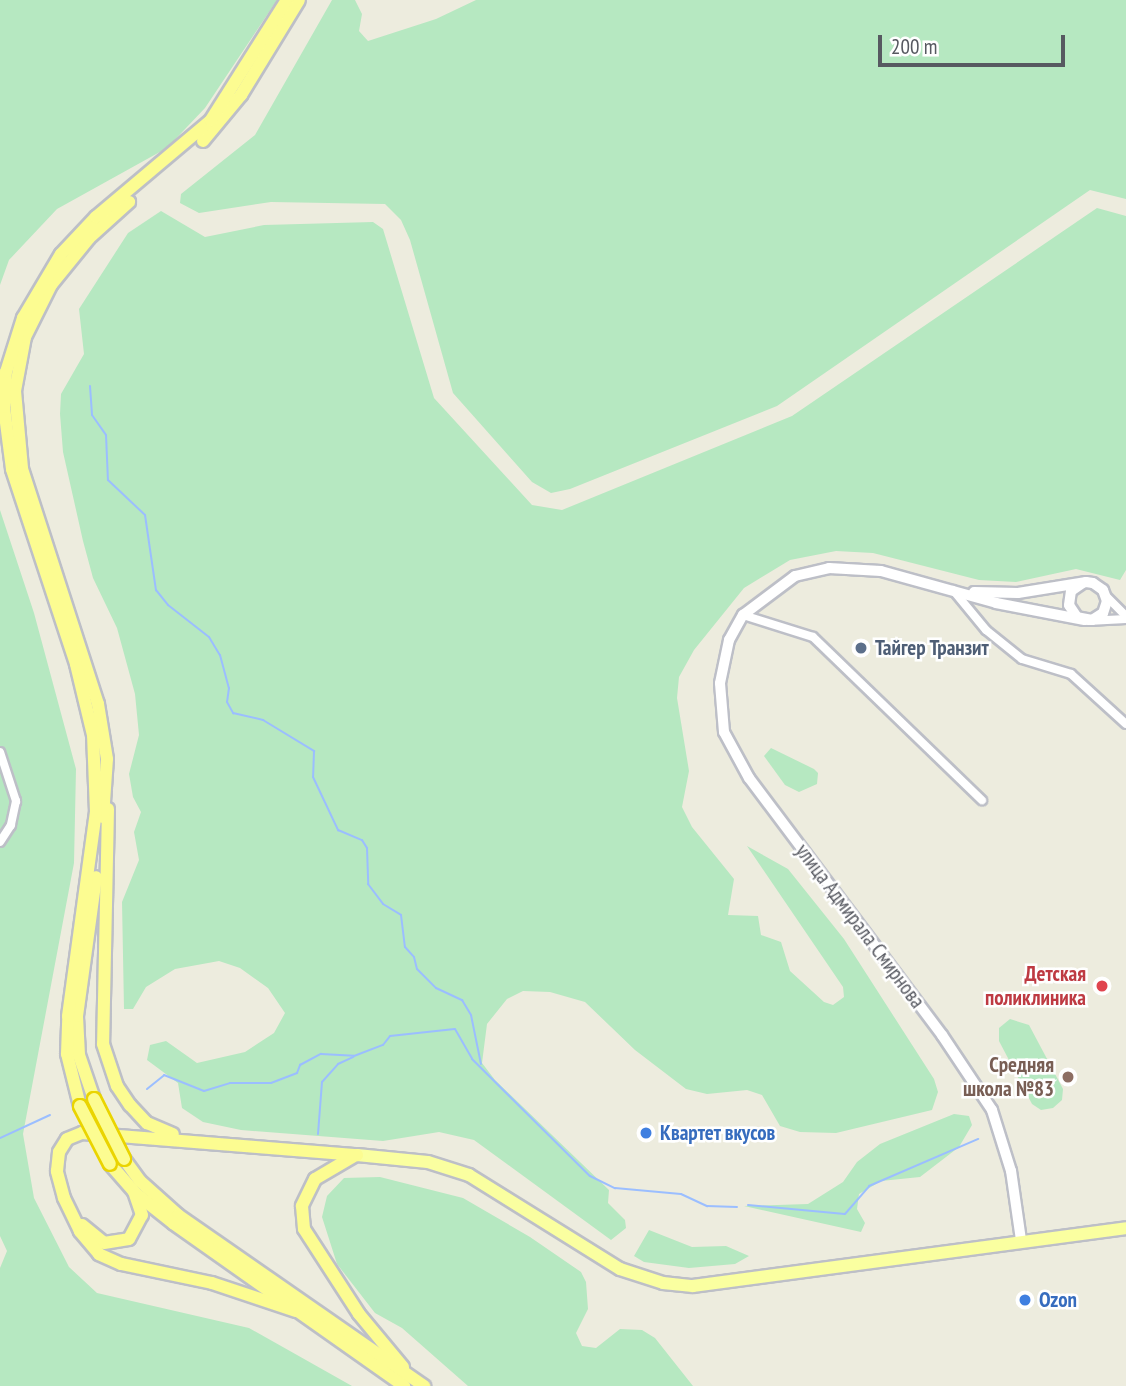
<!DOCTYPE html>
<meta charset="utf-8">
<style>
body{margin:0}
#map{position:relative;width:1126px;height:1386px;overflow:hidden;background:#edecde;font-family:"PT Sans Narrow",sans-serif}
div>[style]{position:absolute}
[style*='--x']{left:calc(var(--x)*1px);top:calc(var(--y)*1px);width:calc(var(--w)*1px);rotate:calc(var(--a)*1deg)}
.green>*{inset:0;background:#b6e8c1}
.stream>*{height:2px;margin:-1px;padding:0 1px;transform-origin:1px;border-radius:1px;background:#9bbeff}
.roads{filter:drop-shadow(2px 0 #bdbfc7) drop-shadow(-2px 0 #bdbfc7) drop-shadow(0 2px #bdbfc7) drop-shadow(0 -2px #bdbfc7)}
.minor>*{height:8px;margin:-4px;padding:0 4px;transform-origin:4px;border-radius:4px;background:#fff}
.tertiary>*{height:10px;margin:-5px;padding:0 5px;transform-origin:5px;border-radius:5px;background:#fff}
.primary>*{height:12px;margin:-6px;padding:0 6px;transform-origin:6px;border-radius:6px;background:#faffa0}
.trunk>*{height:12px;margin:-6px;padding:0 6px;transform-origin:6px;border-radius:6px;background:#fcfc91}
.bridges{filter:drop-shadow(2px 0 #ead400) drop-shadow(-2px 0 #ead400) drop-shadow(0 2px #ead400) drop-shadow(0 -2px #ead400)}
.trunk-bridge>*{height:12px;margin:-6px;padding:0 6px;transform-origin:6px;border-radius:6px;background:#fcfc91}
.dots>*{width:19px;height:19px;translate:-50% -50%;box-sizing:border-box;border:4px solid #fff;border-radius:50%}
span{translate:-50% -50%;white-space:nowrap;text-align:center;line-height:1.15;-webkit-text-stroke:5px #fff;paint-order:stroke}
.service-label{font-size:21px;color:#4e5e75;font-weight:700}
.left{translate:0 -50%;text-align:left}
.street-label{font-size:21px;color:#575961}
.health-label{font-size:21px;color:#be3a42;font-weight:700}
.right{translate:-100% -50%;text-align:right}
.education-label{font-size:21px;color:#785e54;font-weight:700}
.shop-label{font-size:21px;color:#366cbe;font-weight:700}
.scale{position:absolute;left:878px;top:35px;width:187px;height:32px;box-sizing:border-box;border:4px solid #575961;border-top:0;padding-left:9px;font-size:21px;line-height:24px;white-space:nowrap;color:#575961;-webkit-text-stroke:5px #fff;paint-order:stroke}
</style>
<div id="map">
<div class="green">
<div style="clip-path:polygon(0 0,277px 0,205px 108px,167px 148px,57px 209px,9px 260px,0 285px)"></div>
<div style="clip-path:polygon(332px 0,355px 0,362px 14px,359px 31px,368px 41px,436px 19px,476px 0,1126px 0,1126px 199px,1090px 190px,777px 406px,570px 489px,551px 493px,532px 482px,453px 393px,410px 240px,401px 220px,385px 204px,271px 202px,199px 213px,180px 203px,181px 194px,255px 135px)"></div>
<div style="clip-path:polygon(1097px 208px,1126px 216px,1126px 570px,1120px 580px,1076px 569px,1016px 582px,979px 580px,873px 553px,836px 551px,790px 560px,744px 588px,694px 650px,679px 677px,677px 698px,689px 771px,682px 807px,692px 827px,734px 879px,728px 915px,758px 916px,761px 935px,781px 942px,790px 971px,824px 1002px,833px 1005px,844px 997px,843px 987px,747px 846px,788px 869px,844px 939px,934px 1079px,938px 1092px,932px 1110px,836px 1133px,800px 1132px,780px 1126px,762px 1095px,747px 1090px,707px 1094px,686px 1089px,635px 1050px,585px 1002px,550px 992px,523px 991px,507px 999px,487px 1024px,482px 1063px,495px 1080px,609px 1190px,608px 1203px,625px 1220px,626px 1228px,611px 1240px,474px 1140px,439px 1132px,383px 1141px,241px 1130px,203px 1122px,182px 1108px,178px 1083px,147px 1060px,150px 1045px,166px 1041px,197px 1063px,245px 1052px,274px 1033px,285px 1013px,268px 988px,240px 968px,219px 961px,175px 969px,146px 987px,133px 1009px,124px 1009px,122px 902px,139px 860px,134px 832px,141px 812px,133px 797px,129px 774px,139px 735px,135px 694px,117px 628px,93px 578px,83px 541px,63px 452px,60px 414px,61px 394px,84px 354px,79px 309px,128px 233px,161px 211px,205px 237px,264px 225px,373px 222px,383px 229px,434px 398px,532px 505px,562px 510px,792px 416px)"></div>
<div style="clip-path:polygon(0 510px,34px 613px,76px 769px,74px 863px,23px 1134px,34px 1198px,69px 1267px,97px 1293px,249px 1328px,352px 1386px,0 1386px,0 1268px,7px 1251px,0 1236px)"></div>
<div style="clip-path:polygon(771px 748px,814px 769px,818px 773px,817px 784px,799px 792px,785px 785px,764px 756px)"></div>
<div style="clip-path:polygon(1010px 1019px,1029px 1025px,1063px 1089px,1062px 1100px,1053px 1108px,1041px 1110px,1032px 1104px,999px 1041px,999px 1028px)"></div>
<div style="clip-path:polygon(954px 1114px,969px 1116px,972px 1125px,959px 1147px,920px 1177px,881px 1181px,859px 1194px,857px 1209px,865px 1223px,861px 1232px,744px 1206px,808px 1204px,843px 1182px,857px 1162px,880px 1144px)"></div>
<div style="clip-path:polygon(380px 1177px,463px 1198px,530px 1237px,581px 1272px,586px 1282px,588px 1309px,576px 1333px,582px 1346px,596px 1348px,620px 1329px,642px 1330px,655px 1338px,693px 1386px,468px 1386px,402px 1328px,375px 1313px,337px 1264px,322px 1217px,327px 1196px,344px 1178px)"></div>
<div style="clip-path:polygon(649px 1230px,692px 1247px,726px 1246px,749px 1256px,735px 1264px,689px 1268px,644px 1262px,634px 1256px)"></div>
</div>
<div class="stream">
<div style="--x:90;--y:386;--w:29;--a:86"></div>
<div style="--x:92;--y:415;--w:24;--a:55"></div>
<div style="--x:106;--y:435;--w:45;--a:87.5"></div>
<div style="--x:108;--y:480;--w:51;--a:43.4"></div>
<div style="--x:145;--y:515;--w:76;--a:81.7"></div>
<div style="--x:156;--y:590;--w:19;--a:51"></div>
<div style="--x:168;--y:605;--w:52;--a:38"></div>
<div style="--x:209;--y:637;--w:21;--a:59"></div>
<div style="--x:220;--y:655;--w:34;--a:75"></div>
<div style="--x:229;--y:688;--w:14;--a:98"></div>
<div style="--x:227;--y:702;--w:13;--a:61"></div>
<div style="--x:233;--y:713;--w:31;--a:13"></div>
<div style="--x:263;--y:720;--w:60;--a:31.3"></div>
<div style="--x:314;--y:751;--w:26;--a:92"></div>
<div style="--x:313;--y:777;--w:59;--a:64.7"></div>
<div style="--x:338;--y:830;--w:26;--a:23"></div>
<div style="--x:362;--y:840;--w:9;--a:58"></div>
<div style="--x:367;--y:848;--w:36;--a:88"></div>
<div style="--x:368;--y:884;--w:25;--a:53"></div>
<div style="--x:383;--y:904;--w:21;--a:31"></div>
<div style="--x:401;--y:915;--w:32;--a:83"></div>
<div style="--x:405;--y:947;--w:13;--a:48"></div>
<div style="--x:414;--y:957;--w:12;--a:76"></div>
<div style="--x:417;--y:969;--w:27;--a:45"></div>
<div style="--x:436;--y:988;--w:29;--a:25"></div>
<div style="--x:462;--y:1000;--w:17;--a:59"></div>
<div style="--x:471;--y:1015;--w:50;--a:78.5"></div>
<div style="--x:147;--y:1089;--w:22;--a:-39"></div>
<div style="--x:164;--y:1075;--w:43;--a:21.8"></div>
<div style="--x:204;--y:1091;--w:27;--a:-17"></div>
<div style="--x:230;--y:1083;--w:41;--a:0"></div>
<div style="--x:271;--y:1083;--w:28;--a:-21"></div>
<div style="--x:297;--y:1073;--w:9;--a:-69"></div>
<div style="--x:300;--y:1065;--w:24;--a:-28"></div>
<div style="--x:321;--y:1054;--w:33;--a:3"></div>
<div style="--x:354;--y:1056;--w:31;--a:-21"></div>
<div style="--x:383;--y:1045;--w:11;--a:-52"></div>
<div style="--x:390;--y:1036;--w:65;--a:-6.1"></div>
<div style="--x:455;--y:1029;--w:34;--a:60"></div>
<div style="--x:472;--y:1059;--w:166;--a:44.8"></div>
<div style="--x:590;--y:1176;--w:28;--a:26"></div>
<div style="--x:615;--y:1188;--w:66;--a:5.2"></div>
<div style="--x:681;--y:1194;--w:29;--a:25"></div>
<div style="--x:707;--y:1206;--w:30;--a:2"></div>
<div style="--x:318;--y:1134;--w:52;--a:-85.6"></div>
<div style="--x:322;--y:1082;--w:24;--a:-48"></div>
<div style="--x:338;--y:1064;--w:17;--a:-25"></div>
<div style="--x:0;--y:1138;--w:55;--a:-24.7"></div>
<div style="--x:748;--y:1205;--w:97;--a:5.3"></div>
<div style="--x:845;--y:1214;--w:37;--a:-49"></div>
<div style="--x:869;--y:1186;--w:119;--a:-23.3"></div>
</div>
<div class="roads">
<div class="minor">
<div style="--x:953;--y:590;--w:52;--a:50.5"></div>
<div style="--x:986;--y:630;--w:46;--a:38.9"></div>
<div style="--x:1022;--y:659;--w:51;--a:17"></div>
<div style="--x:1071;--y:674;--w:74;--a:42.3"></div>
<div style="--x:1106;--y:596;--w:28;--a:45"></div>
<div style="--x:743;--y:615;--w:73;--a:17.4"></div>
<div style="--x:813;--y:637;--w:235;--a:44"></div>
<div style="--x:1088;--y:621;--w:38;--a:-3"></div>
<div style="--x:0;--y:752;--w:52;--a:71.9"></div>
<div style="--x:16;--y:801;--w:25;--a:102"></div>
<div style="--x:11;--y:825;--w:20;--a:123"></div>
</div>
<div class="tertiary">
<div style="--x:974;--y:592;--w:44;--a:1.3"></div>
<div style="--x:1018;--y:593;--w:69;--a:-9.2"></div>
<div style="--x:1086;--y:582;--w:7;--a:8"></div>
<div style="--x:1093;--y:583;--w:12;--a:35"></div>
<div style="--x:1103;--y:590;--w:12;--a:70"></div>
<div style="--x:1107;--y:601;--w:13;--a:108"></div>
<div style="--x:1103;--y:613;--w:13;--a:148"></div>
<div style="--x:1092;--y:620;--w:15;--a:-169"></div>
<div style="--x:1077;--y:617;--w:14;--a:-124"></div>
<div style="--x:1069;--y:605;--w:14;--a:-82"></div>
<div style="--x:1071;--y:591;--w:14;--a:-34"></div>
<div style="--x:1021;--y:1240;--w:70;--a:-98.2"></div>
<div style="--x:1011;--y:1171;--w:64;--a:-107.3"></div>
<div style="--x:992;--y:1110;--w:90;--a:-123.7"></div>
<div style="--x:942;--y:1035;--w:321;--a:-126.9"></div>
<div style="--x:749;--y:778;--w:52;--a:-118.5"></div>
<div style="--x:724;--y:732;--w:49;--a:-94.7"></div>
<div style="--x:720;--y:683;--w:44;--a:-78.2"></div>
<div style="--x:729;--y:640;--w:29;--a:-61"></div>
<div style="--x:743;--y:615;--w:65;--a:-36.9"></div>
<div style="--x:795;--y:576;--w:35;--a:-13"></div>
<div style="--x:829;--y:568;--w:52;--a:3.3"></div>
<div style="--x:881;--y:571;--w:119;--a:15.5"></div>
<div style="--x:996;--y:603;--w:90;--a:10.9"></div>
</div>
<div class="primary">
<div style="--x:357;--y:1155;--w:71;--a:5.6"></div>
<div style="--x:428;--y:1162;--w:43;--a:17.6"></div>
<div style="--x:469;--y:1175;--w:178;--a:31.9"></div>
<div style="--x:620;--y:1269;--w:45;--a:18"></div>
<div style="--x:663;--y:1283;--w:30;--a:6"></div>
<div style="--x:693;--y:1286;--w:437;--a:-7.6"></div>
</div>
<div class="trunk">
<div style="--x:203;--y:141;--w:60;--a:-50.4"></div>
<div style="--x:241;--y:95;--w:111;--a:-58.6"></div>
<div style="--x:108;--y:809;--w:235;--a:91.2"></div>
<div style="--x:103;--y:1044;--w:44;--a:71.6"></div>
<div style="--x:117;--y:1086;--w:23;--a:56"></div>
<div style="--x:130;--y:1105;--w:25;--a:47"></div>
<div style="--x:147;--y:1123;--w:28;--a:23"></div>
<div style="--x:103;--y:817;--w:58;--a:-86.1"></div>
<div style="--x:107;--y:759;--w:56;--a:-99.3"></div>
<div style="--x:98;--y:704;--w:248;--a:-107.9"></div>
<div style="--x:22;--y:468;--w:77;--a:-95.2"></div>
<div style="--x:15;--y:391;--w:55;--a:-79.5"></div>
<div style="--x:25;--y:337;--w:58;--a:-63.4"></div>
<div style="--x:51;--y:285;--w:60;--a:-51"></div>
<div style="--x:89;--y:238;--w:54;--a:-42"></div>
<div style="--x:94;--y:1099;--w:46;--a:-108.8"></div>
<div style="--x:79;--y:1055;--w:39;--a:-93"></div>
<div style="--x:77;--y:1016;--w:140;--a:-82.2"></div>
<div style="--x:80;--y:1106;--w:54;--a:-104"></div>
<div style="--x:67;--y:1054;--w:38;--a:-88"></div>
<div style="--x:68;--y:1016;--w:206;--a:-82.2"></div>
<div style="--x:96;--y:812;--w:77;--a:-92.2"></div>
<div style="--x:93;--y:735;--w:73;--a:-103.5"></div>
<div style="--x:76;--y:664;--w:205;--a:-108.2"></div>
<div style="--x:12;--y:469;--w:63;--a:-97.4"></div>
<div style="--x:4;--y:407;--w:35;--a:-87"></div>
<div style="--x:6;--y:372;--w:57;--a:-72.5"></div>
<div style="--x:23;--y:318;--w:74;--a:-59.3"></div>
<div style="--x:61;--y:254;--w:51;--a:-46.6"></div>
<div style="--x:96;--y:217;--w:150;--a:-40.1"></div>
<div style="--x:211;--y:120;--w:142;--a:-57.7"></div>
<div style="--x:354;--y:1156;--w:45;--a:149.5"></div>
<div style="--x:315;--y:1179;--w:30;--a:116"></div>
<div style="--x:302;--y:1206;--w:23;--a:85"></div>
<div style="--x:304;--y:1229;--w:101;--a:57.1"></div>
<div style="--x:359;--y:1314;--w:69;--a:50.3"></div>
<div style="--x:124;--y:1159;--w:27;--a:54"></div>
<div style="--x:140;--y:1181;--w:51;--a:41.8"></div>
<div style="--x:178;--y:1215;--w:300;--a:34.8"></div>
<div style="--x:110;--y:1164;--w:37;--a:49"></div>
<div style="--x:134;--y:1192;--w:50;--a:38.5"></div>
<div style="--x:173;--y:1223;--w:283;--a:35.2"></div>
<div style="--x:82;--y:1225;--w:28;--a:39"></div>
<div style="--x:104;--y:1243;--w:25;--a:-9"></div>
<div style="--x:129;--y:1239;--w:27;--a:-62"></div>
<div style="--x:142;--y:1215;--w:21;--a:-109"></div>
<div style="--x:296;--y:1311;--w:89;--a:-161.6"></div>
<div style="--x:212;--y:1283;--w:93;--a:-168.2"></div>
<div style="--x:121;--y:1264;--w:24;--a:-156"></div>
<div style="--x:99;--y:1254;--w:30;--a:-130"></div>
<div style="--x:80;--y:1231;--w:37;--a:-116"></div>
<div style="--x:64;--y:1198;--w:28;--a:-105"></div>
<div style="--x:57;--y:1171;--w:19;--a:-84"></div>
<div style="--x:59;--y:1152;--w:15;--a:-58"></div>
<div style="--x:67;--y:1139;--w:16;--a:-22"></div>
<div style="--x:82;--y:1133;--w:276;--a:4.6"></div>
</div>
</div>
<div class="bridges">
<div class="trunk-bridge">
<div style="--x:94;--y:1099;--w:67;--a:63.4"></div>
<div style="--x:80;--y:1106;--w:65;--a:62.7"></div>
</div>
</div>
<div class="dots">
<div style="left:861px;top:648px;background:#5c6f8a"></div>
<div style="left:1102px;top:986px;background:#e0444e"></div>
<div style="left:1068px;top:1077px;background:#8d6e63"></div>
<div style="left:646px;top:1133px;background:#3f7fe0"></div>
<div style="left:1025px;top:1300px;background:#3f7fe0"></div>
</div>
<div class="service-label">
<span class="left" style="left:875px;top:648px">Тайгер Транзит</span>
</div>
<div class="street-label">
<span style="left:860px;top:926px;rotate:53deg">улица Адмирала Смирнова</span>
</div>
<div class="health-label">
<span class="right" style="left:1086px;top:986px">Детская<br>поликлиника</span>
</div>
<div class="education-label">
<span class="right" style="left:1054px;top:1077px">Средняя<br>школа №83</span>
</div>
<div class="shop-label">
<span class="left" style="left:660px;top:1133px">Квартет вкусов</span>
<span class="left" style="left:1039px;top:1300px">Ozon</span>
</div>
<div class="scale">200 m</div>
</div>
